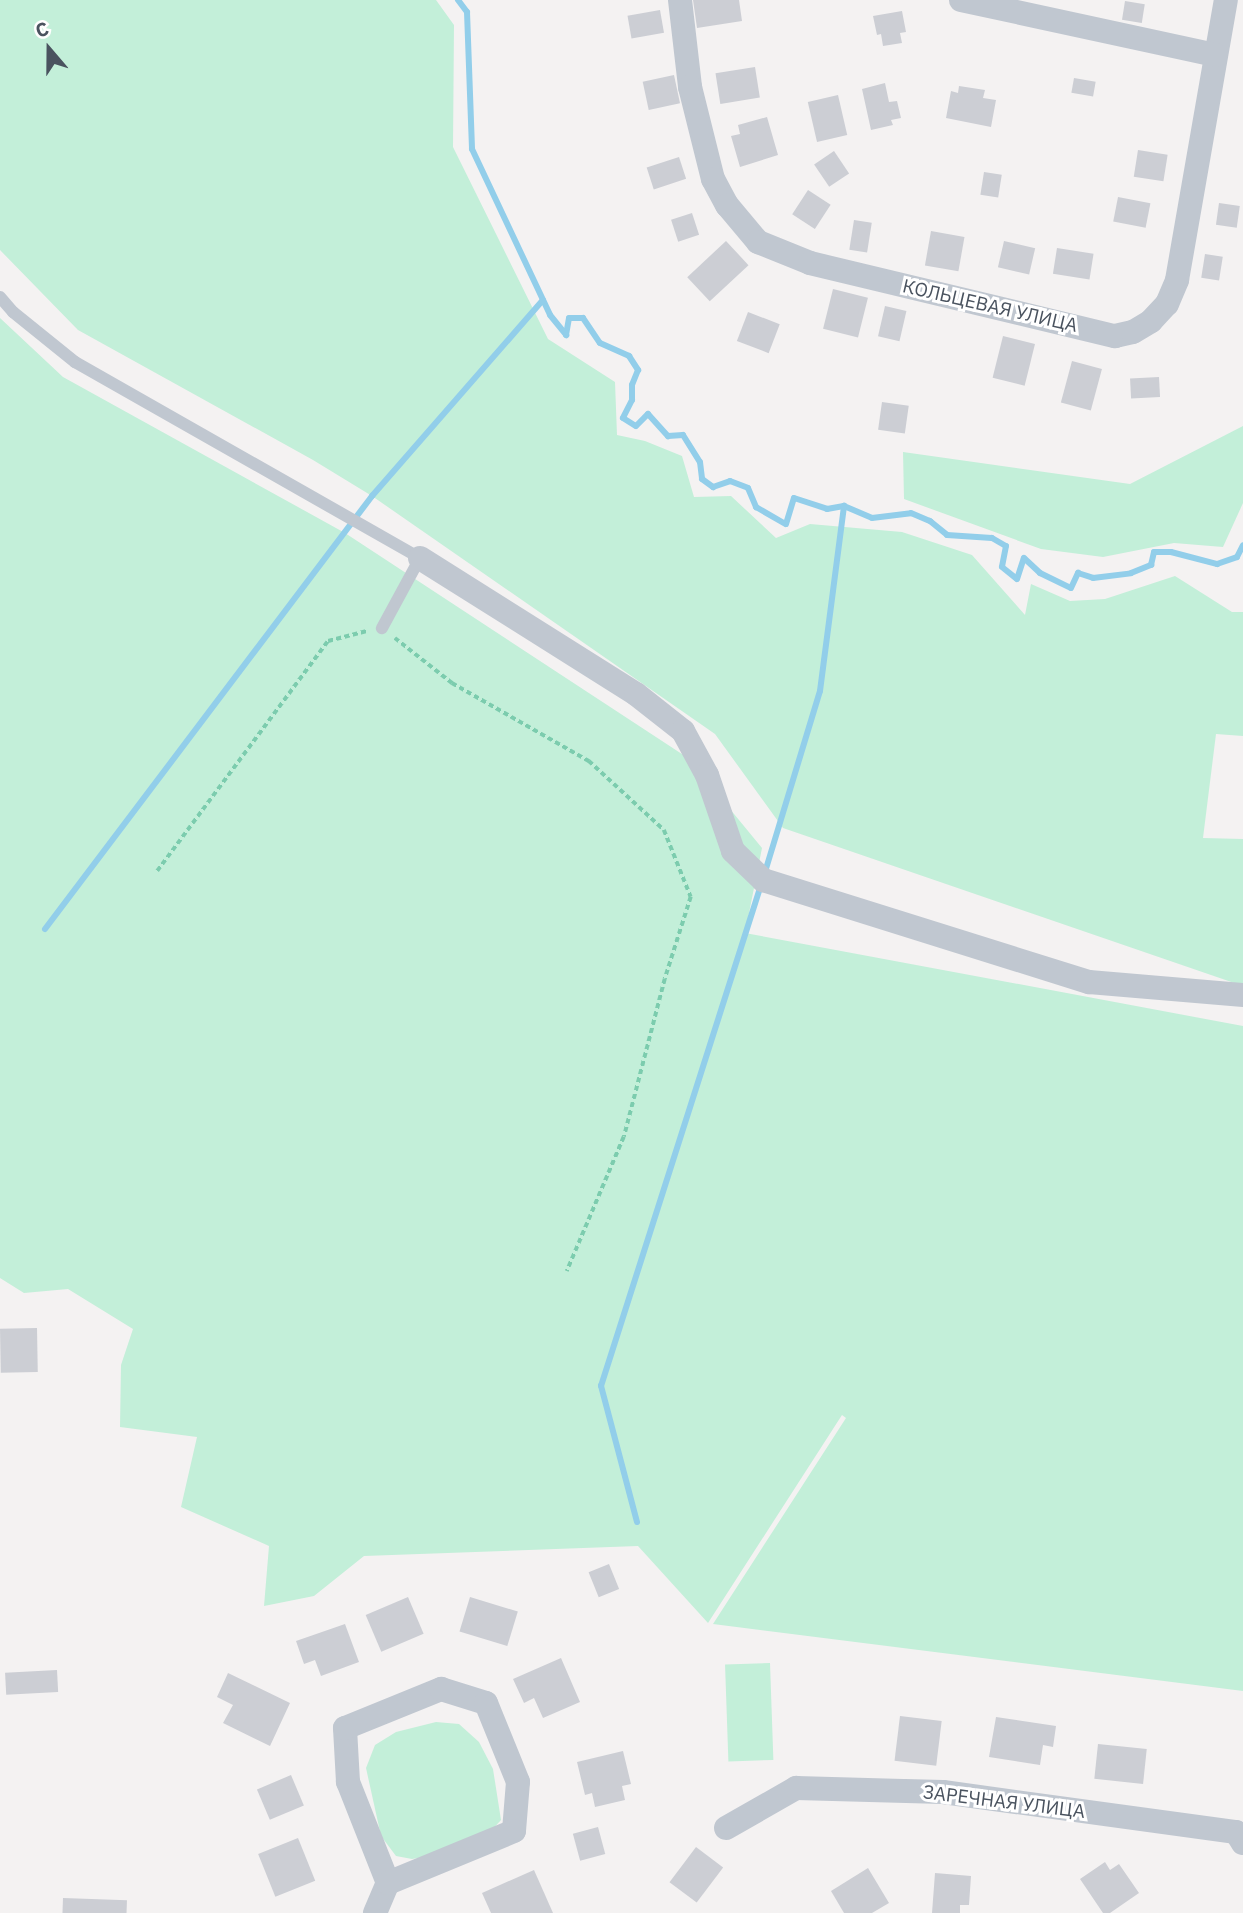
<!DOCTYPE html>
<meta charset="utf-8">
<style>
body{margin:0}
#map{position:relative;width:1243px;height:1913px;overflow:hidden;background:#f4f2f2;font-family:"IBM Plex Sans",sans-serif}
div>[style]{position:absolute}
[style*='--x']{left:calc(var(--x)*1px);top:calc(var(--y)*1px);width:calc(var(--w)*1px);rotate:calc(var(--a)*1deg)}
.green>*{inset:0;background:#c3efd9;transform-origin:0 0}
.stream>*{height:6px;margin:-3px;padding:0 3px;transform-origin:3px;border-radius:3px;background:#92ceea}
.building>*{inset:0;background:#ccced4;transform-origin:0 0}
.path>*{height:3.5px;margin-top:-1.75px;transform-origin:0;background:repeating-linear-gradient(90deg,#7cccae 0 5px,transparent 0 8.5px)}
.service>*{height:12px;margin:-6px;padding:0 6px;transform-origin:6px;border-radius:6px;background:#c0c7d0}
.minor>*{height:24px;margin:-12px;padding:0 12px;transform-origin:12px;border-radius:12px;background:#c0c7d0}
span{translate:-50% -50%;white-space:nowrap;text-align:center;line-height:1.15;-webkit-text-stroke:6px #fff;paint-order:stroke}
.street-label{font-size:19px;color:#4a535f}
.north{position:absolute;left:14px;top:14px;width:70px;height:70px;-webkit-text-stroke:5px #fff;paint-order:stroke;rotate:340deg;font-size:19px;font-weight:700;line-height:28px;text-align:center;color:#4a535f}
.north::after{content:'';display:block;margin:auto;width:24px;height:32px;background:#4a535f;clip-path:polygon(50% 0,100% 100%,50% 72%,0 100%)}
</style>
<div id="map">
<div class="green">
<div style="clip-path:polygon(0 0,436px 0,454px 25px,453px 147px,548px 339px,615px 382px,617px 435px,645px 441px,682px 456px,694px 497px,731px 496px,776px 538px,810px 524px,902px 532px,972px 555px,1025px 615px,1031px 584px,1070px 601px,1105px 599px,1175px 576px,1232px 612px,1243px 612px,1243px 736px,1216px 734px,1203px 838px,1243px 839px,1243px 986px,783px 828px,715px 734px,372px 496px,313px 460px,78px 330px,0 250px)"></div>
<div style="clip-path:polygon(0 318px,63px 377px,345px 533px,688px 758px,762px 848px,745px 933px,1243px 1026px,1243px 1691px,713px 1624px,846px 1418px,842px 1415px,708px 1623px,638px 1546px,364px 1556px,314px 1596px,264px 1606px,269px 1546px,181px 1507px,197px 1437px,120px 1427px,121px 1365px,133px 1329px,68px 1289px,24px 1293px,0 1278px)"></div>
<div style="clip-path:polygon(1243px 426px,1243px 503px,1223px 547px,1174px 543px,1103px 557px,1041px 549px,904px 499px,903px 452px,1130px 484px)"></div>
<div style="left:770px;top:1663px;width:97px;height:45px;rotate:88deg"></div>
<div style="clip-path:polygon(436px 1722px,459px 1724px,479px 1742px,493px 1769px,501px 1820px,490px 1832px,436px 1855px,412px 1859px,396px 1856px,381px 1836px,366px 1768px,375px 1745px,396px 1732px)"></div>
</div>
<div class="stream">
<div style="--x:458;--y:0;--w:15;--a:53"></div>
<div style="--x:467;--y:12;--w:137;--a:87.9"></div>
<div style="--x:472;--y:149;--w:183;--a:64.8"></div>
<div style="--x:550;--y:315;--w:26;--a:51"></div>
<div style="--x:566;--y:335;--w:17;--a:-80"></div>
<div style="--x:569;--y:318;--w:14;--a:0"></div>
<div style="--x:583;--y:318;--w:30;--a:56"></div>
<div style="--x:600;--y:343;--w:32;--a:24"></div>
<div style="--x:629;--y:356;--w:17;--a:57"></div>
<div style="--x:638;--y:370;--w:16;--a:112"></div>
<div style="--x:632;--y:385;--w:15;--a:90"></div>
<div style="--x:632;--y:400;--w:20;--a:117"></div>
<div style="--x:623;--y:418;--w:15;--a:32"></div>
<div style="--x:636;--y:426;--w:17;--a:-45"></div>
<div style="--x:648;--y:414;--w:30;--a:48"></div>
<div style="--x:668;--y:436;--w:15;--a:-4"></div>
<div style="--x:683;--y:435;--w:32;--a:58"></div>
<div style="--x:700;--y:462;--w:17;--a:83"></div>
<div style="--x:702;--y:479;--w:14;--a:36"></div>
<div style="--x:713;--y:487;--w:18;--a:-19"></div>
<div style="--x:730;--y:481;--w:19;--a:21"></div>
<div style="--x:748;--y:488;--w:21;--a:67"></div>
<div style="--x:756;--y:507;--w:34;--a:30"></div>
<div style="--x:786;--y:524;--w:27;--a:-73"></div>
<div style="--x:794;--y:498;--w:35;--a:18"></div>
<div style="--x:827;--y:509;--w:17;--a:-10"></div>
<div style="--x:844;--y:506;--w:30;--a:23"></div>
<div style="--x:872;--y:518;--w:39;--a:-7"></div>
<div style="--x:911;--y:513;--w:21;--a:23"></div>
<div style="--x:930;--y:521;--w:22;--a:39"></div>
<div style="--x:947;--y:535;--w:45;--a:3.8"></div>
<div style="--x:992;--y:538;--w:16;--a:30"></div>
<div style="--x:1006;--y:546;--w:21;--a:101"></div>
<div style="--x:1002;--y:567;--w:19;--a:39"></div>
<div style="--x:1017;--y:579;--w:22;--a:-72"></div>
<div style="--x:1024;--y:558;--w:22;--a:43"></div>
<div style="--x:1040;--y:573;--w:34;--a:26"></div>
<div style="--x:1071;--y:588;--w:17;--a:-65"></div>
<div style="--x:1078;--y:573;--w:16;--a:18"></div>
<div style="--x:1093;--y:578;--w:38;--a:-7"></div>
<div style="--x:1131;--y:573;--w:22;--a:-22"></div>
<div style="--x:1151;--y:565;--w:13;--a:-77"></div>
<div style="--x:1154;--y:552;--w:17;--a:0"></div>
<div style="--x:1171;--y:552;--w:48;--a:14.6"></div>
<div style="--x:1217;--y:564;--w:21;--a:-19"></div>
<div style="--x:1237;--y:557;--w:13;--a:-63"></div>
<div style="--x:765;--y:872;--w:189;--a:-73.1"></div>
<div style="--x:820;--y:691;--w:187;--a:-82.6"></div>
<div style="--x:45;--y:929;--w:543;--a:-52.94"></div>
<div style="--x:372;--y:496;--w:260;--a:-48.9"></div>
<div style="--x:637;--y:1522;--w:141;--a:-104.8"></div>
<div style="--x:601;--y:1386;--w:526;--a:-72.29"></div>
</div>
<div class="building">
<div style="clip-path:polygon(693px 0,739px 0,742px 21px,697px 28px)"></div>
<div style="left:1125px;top:1px;width:20px;height:19px;rotate:9deg"></div>
<div style="left:660px;top:10px;width:23px;height:33px;rotate:80deg"></div>
<div style="clip-path:polygon(902px 11px,906px 32px,900px 33px,902px 43px,883px 46px,881px 34px,877px 35px,873px 16px)"></div>
<div style="left:755px;top:67px;width:31px;height:40px;rotate:81deg"></div>
<div style="left:674px;top:75px;width:29px;height:32px;rotate:78deg"></div>
<div style="left:1074px;top:78px;width:22px;height:15px;rotate:10deg"></div>
<div style="clip-path:polygon(885px 83px,889px 102px,897px 101px,901px 118px,891px 120px,893px 125px,871px 130px,862px 89px)"></div>
<div style="clip-path:polygon(959px 86px,985px 90px,983px 98px,996px 100px,991px 127px,946px 118px,951px 91px,958px 93px)"></div>
<div style="left:838px;top:95px;width:41px;height:31px;rotate:77deg"></div>
<div style="clip-path:polygon(767px 117px,778px 155px,740px 167px,731px 136px,740px 134px,738px 125px)"></div>
<div style="left:1138px;top:150px;width:30px;height:27px;rotate:9deg"></div>
<div style="left:834px;top:151px;width:27px;height:24px;rotate:56deg"></div>
<div style="left:679px;top:157px;width:23px;height:34px;rotate:72deg"></div>
<div style="left:984px;top:172px;width:18px;height:23px;rotate:9deg"></div>
<div style="left:808px;top:190px;width:27px;height:29px;rotate:33deg"></div>
<div style="left:1118px;top:197px;width:33px;height:25px;rotate:11deg"></div>
<div style="left:1219px;top:203px;width:21px;height:22px;rotate:8deg"></div>
<div style="left:692px;top:213px;width:23px;height:22px;rotate:72deg"></div>
<div style="left:854px;top:220px;width:18px;height:30px;rotate:9deg"></div>
<div style="left:931px;top:231px;width:34px;height:35px;rotate:10deg"></div>
<div style="left:726px;top:241px;width:33px;height:53px;rotate:47deg"></div>
<div style="left:1004px;top:241px;width:32px;height:27px;rotate:13deg"></div>
<div style="left:1057px;top:248px;width:37px;height:26px;rotate:9deg"></div>
<div style="left:1205px;top:254px;width:18px;height:24px;rotate:9deg"></div>
<div style="left:833px;top:289px;width:36px;height:41px;rotate:14deg"></div>
<div style="left:885px;top:306px;width:22px;height:31px;rotate:13deg"></div>
<div style="left:748px;top:312px;width:34px;height:31px;rotate:21deg"></div>
<div style="left:1003px;top:336px;width:33px;height:43px;rotate:14deg"></div>
<div style="left:1072px;top:361px;width:31px;height:43px;rotate:15deg"></div>
<div style="left:1159px;top:377px;width:20px;height:29px;rotate:87deg"></div>
<div style="left:882px;top:402px;width:27px;height:28px;rotate:8deg"></div>
<div style="left:37px;top:1328px;width:44px;height:37px;rotate:89deg"></div>
<div style="left:609px;top:1564px;width:27px;height:22px;rotate:68deg"></div>
<div style="left:408px;top:1597px;width:40px;height:46px;rotate:67deg"></div>
<div style="left:470px;top:1597px;width:50px;height:36px;rotate:17deg"></div>
<div style="clip-path:polygon(345px 1624px,359px 1662px,321px 1676px,315px 1660px,304px 1664px,296px 1641px)"></div>
<div style="clip-path:polygon(561px 1658px,580px 1702px,543px 1718px,534px 1698px,524px 1703px,513px 1679px)"></div>
<div style="left:57px;top:1670px;width:22px;height:52px;rotate:87deg"></div>
<div style="clip-path:polygon(228px 1673px,290px 1703px,270px 1746px,223px 1723px,233px 1705px,217px 1697px)"></div>
<div style="left:900px;top:1716px;width:42px;height:45px;rotate:7deg"></div>
<div style="clip-path:polygon(996px 1717px,1056px 1726px,1053px 1747px,1043px 1745px,1040px 1765px,989px 1757px)"></div>
<div style="left:1098px;top:1744px;width:49px;height:35px;rotate:6deg"></div>
<div style="clip-path:polygon(623px 1751px,631px 1784px,622px 1786px,625px 1800px,595px 1807px,592px 1793px,585px 1795px,577px 1762px)"></div>
<div style="left:291px;top:1775px;width:33px;height:37px;rotate:67deg"></div>
<div style="left:598px;top:1827px;width:28px;height:26px;rotate:75deg"></div>
<div style="left:298px;top:1838px;width:46px;height:43px;rotate:68deg"></div>
<div style="left:696px;top:1847px;width:34px;height:44px;rotate:37deg"></div>
<div style="clip-path:polygon(1105px 1862px,1110px 1870px,1119px 1864px,1139px 1893px,1110px 1913px,1103px 1913px,1080px 1879px)"></div>
<div style="clip-path:polygon(868px 1868px,889px 1903px,872px 1913px,844px 1913px,831px 1891px)"></div>
<div style="clip-path:polygon(534px 1870px,553px 1913px,491px 1913px,482px 1893px)"></div>
<div style="clip-path:polygon(935px 1873px,971px 1876px,969px 1905px,960px 1905px,960px 1913px,932px 1913px)"></div>
<div style="left:63px;top:1898px;width:64px;height:15px;rotate:2deg"></div>
</div>
<div class="path">
<div style="--x:395;--y:638;--w:73;--a:38.3"></div>
<div style="--x:452;--y:683;--w:158;--a:29.7"></div>
<div style="--x:589;--y:761;--w:102;--a:42.6"></div>
<div style="--x:664;--y:830;--w:72;--a:68.1"></div>
<div style="--x:691;--y:897;--w:86;--a:107.6"></div>
<div style="--x:665;--y:979;--w:163;--a:104.5"></div>
<div style="--x:624;--y:1137;--w:146;--a:113"></div>
<div style="--x:157;--y:871;--w:287;--a:-53.4"></div>
<div style="--x:328;--y:641;--w:40;--a:-14.4"></div>
</div>
<div class="service">
<div style="--x:0;--y:297;--w:20;--a:49"></div>
<div style="--x:13;--y:312;--w:80;--a:38.9"></div>
<div style="--x:75;--y:362;--w:397;--a:29.6"></div>
<div style="--x:420;--y:558;--w:80;--a:118.5"></div>
</div>
<div class="minor">
<div style="--x:680;--y:0;--w:88;--a:83.4"></div>
<div style="--x:690;--y:87;--w:95;--a:76"></div>
<div style="--x:713;--y:179;--w:30;--a:62"></div>
<div style="--x:727;--y:205;--w:48;--a:50"></div>
<div style="--x:758;--y:242;--w:56;--a:22"></div>
<div style="--x:810;--y:263;--w:314;--a:13.5"></div>
<div style="--x:1115;--y:336;--w:18;--a:-13"></div>
<div style="--x:1133;--y:332;--w:21;--a:-31"></div>
<div style="--x:1151;--y:321;--w:23;--a:-47"></div>
<div style="--x:1167;--y:304;--w:26;--a:-67"></div>
<div style="--x:1177;--y:280;--w:284;--a:-80.1"></div>
<div style="--x:961;--y:0;--w:260;--a:12.2"></div>
<div style="--x:420;--y:558;--w:255;--a:32.2"></div>
<div style="--x:636;--y:694;--w:60;--a:38.2"></div>
<div style="--x:683;--y:731;--w:50;--a:61.4"></div>
<div style="--x:707;--y:775;--w:80;--a:71.1"></div>
<div style="--x:733;--y:851;--w:42;--a:44"></div>
<div style="--x:763;--y:880;--w:342;--a:17.4"></div>
<div style="--x:1089;--y:982;--w:155;--a:4.8"></div>
<div style="--x:726;--y:1828;--w:81;--a:-29.7"></div>
<div style="--x:796;--y:1788;--w:147;--a:1.6"></div>
<div style="--x:943;--y:1792;--w:296;--a:7.8"></div>
<div style="--x:1236;--y:1832;--w:13;--a:58"></div>
<div style="--x:375;--y:1913;--w:33;--a:-67"></div>
<div style="--x:388;--y:1883;--w:109;--a:-111.6"></div>
<div style="--x:348;--y:1782;--w:54;--a:-93.2"></div>
<div style="--x:345;--y:1728;--w:104;--a:-22.1"></div>
<div style="--x:441;--y:1689;--w:47;--a:17.3"></div>
<div style="--x:486;--y:1703;--w:85;--a:67.9"></div>
<div style="--x:518;--y:1782;--w:49;--a:94.7"></div>
<div style="--x:514;--y:1831;--w:136;--a:157.6"></div>
</div>
<div class="street-label">
<span style="left:990px;top:306px;rotate:13deg">КОЛЬЦЕВАЯ УЛИЦА</span>
<span style="left:1004px;top:1802px;rotate:7deg">ЗАРЕЧНАЯ УЛИЦА</span>
</div>
<div class="north">С</div>
</div>
